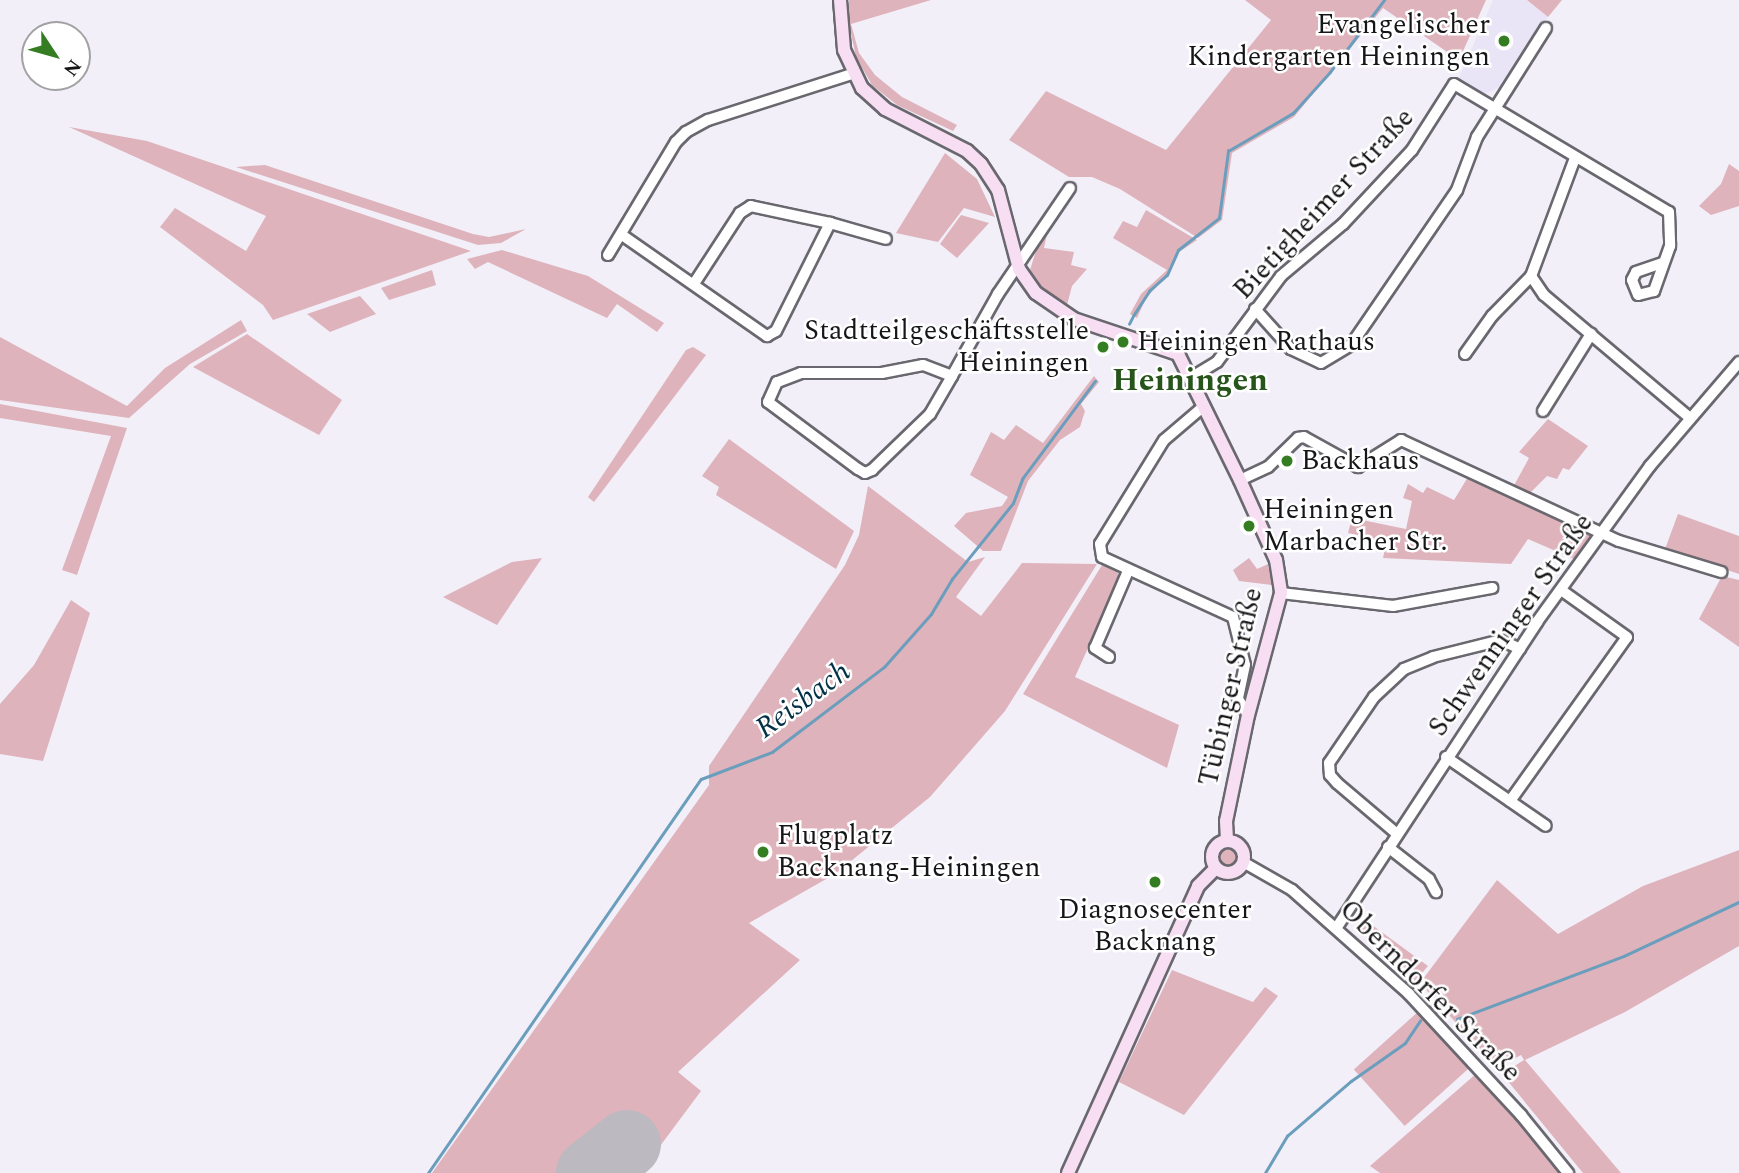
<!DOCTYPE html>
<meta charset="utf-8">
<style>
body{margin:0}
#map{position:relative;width:1739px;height:1173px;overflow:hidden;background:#f2eff8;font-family:Spectral,serif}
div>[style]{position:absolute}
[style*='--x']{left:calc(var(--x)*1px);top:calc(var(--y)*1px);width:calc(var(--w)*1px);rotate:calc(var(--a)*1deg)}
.built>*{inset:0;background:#eae5f6}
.green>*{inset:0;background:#deb3bc;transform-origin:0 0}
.round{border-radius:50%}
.stream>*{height:2.5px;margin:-1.25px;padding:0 1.25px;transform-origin:1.25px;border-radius:1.25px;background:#6b9ebc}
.runway>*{height:68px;margin:-34px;padding:0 34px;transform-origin:34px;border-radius:34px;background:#bcb9c0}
.roads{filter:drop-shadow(2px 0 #6a686f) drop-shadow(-2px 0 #6a686f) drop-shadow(0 2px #6a686f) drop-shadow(0 -2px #6a686f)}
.street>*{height:10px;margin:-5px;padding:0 5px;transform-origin:5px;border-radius:5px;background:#fff}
.secondary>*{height:12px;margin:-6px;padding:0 6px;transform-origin:6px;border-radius:6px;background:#f7def3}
.secondary>.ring{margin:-6px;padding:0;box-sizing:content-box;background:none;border:12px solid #f7def3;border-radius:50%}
.dots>*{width:19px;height:19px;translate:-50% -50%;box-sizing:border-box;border:4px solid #fff;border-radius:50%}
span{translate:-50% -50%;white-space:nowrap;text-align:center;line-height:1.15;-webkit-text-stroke:5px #fff;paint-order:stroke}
.poi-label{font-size:28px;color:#161518}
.right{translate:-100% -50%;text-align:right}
.left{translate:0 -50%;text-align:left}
.street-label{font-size:28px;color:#161518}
.water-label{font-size:30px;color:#033045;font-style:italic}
.quarter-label{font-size:32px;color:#26541b;font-weight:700}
.north{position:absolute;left:21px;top:21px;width:70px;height:70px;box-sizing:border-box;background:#fff;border:2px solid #a2a1a3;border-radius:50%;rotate:126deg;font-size:19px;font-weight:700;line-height:28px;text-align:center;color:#161518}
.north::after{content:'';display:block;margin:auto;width:24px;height:32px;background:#357d22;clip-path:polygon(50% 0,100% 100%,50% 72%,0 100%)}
</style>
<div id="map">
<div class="built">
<div style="clip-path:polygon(1493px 0,1527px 0,1548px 17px,1502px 86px,1485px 94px,1457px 82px)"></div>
</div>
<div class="green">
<div style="clip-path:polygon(849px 0,931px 0,851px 24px,859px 53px,875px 75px,902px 97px,957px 125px,953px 131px,897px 105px,872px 85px,856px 57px,849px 24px)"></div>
<div style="clip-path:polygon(1245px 0,1486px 0,1459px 60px,1383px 8px,1294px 117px,1232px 153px,1222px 220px,1198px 238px,1120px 189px,1092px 177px,1069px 177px,1009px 140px,1046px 91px,1166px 150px,1271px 20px)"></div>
<div style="clip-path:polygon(1527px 0,1562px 0,1548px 17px)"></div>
<div style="clip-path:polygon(69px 127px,147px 141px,471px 251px,273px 320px,263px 305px,160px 227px,175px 208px,246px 251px,266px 216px)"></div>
<div style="clip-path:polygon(945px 153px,977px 179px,995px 217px,964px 208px,938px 242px,896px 233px)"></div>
<div style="clip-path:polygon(1729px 164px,1739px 171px,1739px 206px,1711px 215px,1699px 206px,1721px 184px)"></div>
<div style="clip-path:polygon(265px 165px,473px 234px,489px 237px,526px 229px,501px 243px,478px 245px,236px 167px)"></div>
<div style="clip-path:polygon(1146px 210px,1197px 240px,1179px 252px,1170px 272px,1146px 298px,1137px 318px,1130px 314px,1141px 294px,1167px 270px,1113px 238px,1123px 221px,1137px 227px)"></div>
<div style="clip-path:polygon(961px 215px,989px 223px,957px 258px,940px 244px)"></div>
<div style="clip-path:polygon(1043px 228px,1048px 229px,1044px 248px,1074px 252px,1071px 265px,1087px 269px,1072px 286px,1067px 305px,1044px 291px,1030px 270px)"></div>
<div style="clip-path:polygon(502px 250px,588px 276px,664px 323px,657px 332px,617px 304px,607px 318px,488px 262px,475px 269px,467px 259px)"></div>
<div style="clip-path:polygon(432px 270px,436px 285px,389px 300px,381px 288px)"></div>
<div style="clip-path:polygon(360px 296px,376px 314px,330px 332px,307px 314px)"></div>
<div style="clip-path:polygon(241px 320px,247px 331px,190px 364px,129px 418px,0 400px,0 337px,127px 406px,165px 368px)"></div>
<div style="clip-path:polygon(247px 334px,342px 400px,319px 435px,193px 367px)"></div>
<div style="clip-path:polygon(693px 347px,706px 355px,594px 502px,588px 497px,686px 350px)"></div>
<div style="clip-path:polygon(1094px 376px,1099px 382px,1081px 404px,1085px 411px,1080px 427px,1060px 440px,1028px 481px,1001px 551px,983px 551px,954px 526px,966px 513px,1002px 506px,1008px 497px,970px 475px,991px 432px,1004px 440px,1016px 425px,1043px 443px)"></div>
<div style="clip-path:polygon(0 404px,127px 428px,77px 575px,62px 570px,111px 436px,0 418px)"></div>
<div style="clip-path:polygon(1548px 419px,1588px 446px,1569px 470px,1563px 468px,1557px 479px,1547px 476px,1525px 498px,1511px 491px,1529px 458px,1519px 452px)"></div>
<div style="clip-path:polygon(729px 439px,854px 531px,836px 569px,716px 495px,719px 487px,702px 476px)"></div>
<div style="clip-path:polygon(1468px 477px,1589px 530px,1592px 534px,1574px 559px,1528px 539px,1511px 564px,1383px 558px,1387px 541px,1348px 533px,1352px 518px,1406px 529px,1412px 501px,1403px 498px,1408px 484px,1423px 493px,1427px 487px,1454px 500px)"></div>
<div style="clip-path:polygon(868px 486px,968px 562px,985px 557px,956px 597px,981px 616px,1022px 563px,1097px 564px,1005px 711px,930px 797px,835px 874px,749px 923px,800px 960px,678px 1072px,701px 1091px,640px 1173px,432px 1173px,709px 785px,709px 766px,845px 565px,859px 535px)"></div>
<div style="clip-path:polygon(1678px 514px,1739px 536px,1739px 574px,1665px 549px)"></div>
<div style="clip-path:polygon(542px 558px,497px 625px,443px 597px,512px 562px)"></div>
<div style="clip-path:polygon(1249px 558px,1257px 569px,1268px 564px,1272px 585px,1239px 581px,1233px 570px)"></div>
<div style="clip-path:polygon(1102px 565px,1117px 570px,1119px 579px,1075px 677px,1179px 725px,1167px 768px,1023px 694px)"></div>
<div style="clip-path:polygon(1722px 576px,1739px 580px,1739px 647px,1699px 619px)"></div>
<div style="clip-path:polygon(71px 600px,90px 613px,43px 761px,0 754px,0 704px,34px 665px)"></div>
<div class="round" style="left:1218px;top:846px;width:20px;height:20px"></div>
<div style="clip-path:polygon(1739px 850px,1739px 946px,1625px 1012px,1525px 1060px,1621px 1173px,1583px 1173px,1502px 1074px,1524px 1060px,1521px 1055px,1497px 1068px,1420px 983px,1497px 880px,1558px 934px,1643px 886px)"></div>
<div style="clip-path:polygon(1357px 914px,1428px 966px,1415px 981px,1395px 956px,1358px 928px)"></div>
<div style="clip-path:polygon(1172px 970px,1253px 1002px,1265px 987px,1278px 996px,1184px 1115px,1119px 1082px)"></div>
<div style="left:1420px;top:1010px;width:76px;height:89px;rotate:48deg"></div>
<div style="clip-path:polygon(1477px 1073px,1564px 1173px,1380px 1173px,1370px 1166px)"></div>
</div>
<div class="stream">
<div style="--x:1133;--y:316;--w:30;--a:-57"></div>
<div style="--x:1149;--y:291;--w:24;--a:-42"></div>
<div style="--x:1167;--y:275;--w:27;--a:-66"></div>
<div style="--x:1178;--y:250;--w:52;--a:-38"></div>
<div style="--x:1219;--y:218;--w:68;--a:-82.3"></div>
<div style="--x:1228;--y:151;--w:75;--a:-30.3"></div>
<div style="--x:1293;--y:113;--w:55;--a:-47.9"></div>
<div style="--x:1330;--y:72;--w:90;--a:-53.1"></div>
<div style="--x:1129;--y:324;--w:7;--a:-63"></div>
<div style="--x:1457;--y:1019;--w:178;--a:-20.7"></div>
<div style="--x:1624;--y:956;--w:127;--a:-25.2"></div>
<div style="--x:428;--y:1173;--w:479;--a:-55.3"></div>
<div style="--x:701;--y:779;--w:76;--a:-20.8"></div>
<div style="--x:772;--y:752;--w:141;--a:-37.2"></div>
<div style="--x:884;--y:667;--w:71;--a:-48.4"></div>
<div style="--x:931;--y:614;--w:41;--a:-59"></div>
<div style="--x:952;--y:579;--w:97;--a:-51.2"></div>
<div style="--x:1013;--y:503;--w:26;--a:-69"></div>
<div style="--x:1022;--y:479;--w:122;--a:-53.3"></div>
<div style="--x:1265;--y:1173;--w:43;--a:-59.3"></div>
<div style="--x:1287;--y:1136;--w:84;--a:-40.7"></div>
<div style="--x:1351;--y:1081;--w:66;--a:-35.1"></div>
<div style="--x:1405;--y:1043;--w:27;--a:-56"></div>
</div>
<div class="runway">
<div style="--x:590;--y:1173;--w:47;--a:-38.1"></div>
</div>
<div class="roads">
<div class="street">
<div style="--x:1575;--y:158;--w:126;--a:110.4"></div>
<div style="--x:1531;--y:276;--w:23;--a:56"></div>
<div style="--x:1544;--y:295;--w:191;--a:40.1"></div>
<div style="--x:830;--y:223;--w:58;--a:15.9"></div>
<div style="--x:622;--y:235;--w:177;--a:34.9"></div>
<div style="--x:767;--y:336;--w:10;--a:-29"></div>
<div style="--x:776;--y:331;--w:121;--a:-63.4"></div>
<div style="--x:830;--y:223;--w:81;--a:-167.9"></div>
<div style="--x:751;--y:206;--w:13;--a:148"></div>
<div style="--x:740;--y:213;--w:82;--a:123.1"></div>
<div style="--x:608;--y:255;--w:132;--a:-59"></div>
<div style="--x:676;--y:142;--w:14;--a:-45"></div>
<div style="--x:686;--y:132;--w:25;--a:-29"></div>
<div style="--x:708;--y:120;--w:151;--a:-17.7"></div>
<div style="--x:1255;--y:309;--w:54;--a:48"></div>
<div style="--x:1291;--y:349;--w:33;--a:25"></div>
<div style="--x:1321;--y:363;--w:35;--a:-31"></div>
<div style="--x:1351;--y:345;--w:188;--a:-55.6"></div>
<div style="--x:1457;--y:190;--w:57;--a:-69.3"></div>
<div style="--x:1477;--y:137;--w:129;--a:-57.7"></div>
<div style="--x:1465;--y:354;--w:47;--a:-54.6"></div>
<div style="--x:1492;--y:316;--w:56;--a:-45.7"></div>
<div style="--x:952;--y:376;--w:31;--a:-159"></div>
<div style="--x:923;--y:365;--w:42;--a:169"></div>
<div style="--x:882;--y:373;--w:81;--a:180"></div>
<div style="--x:801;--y:373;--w:26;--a:159"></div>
<div style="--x:777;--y:382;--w:22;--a:114"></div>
<div style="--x:768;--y:402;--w:112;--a:36.7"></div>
<div style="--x:858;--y:469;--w:8;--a:30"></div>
<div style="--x:865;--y:473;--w:8;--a:-23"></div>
<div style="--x:872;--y:470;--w:81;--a:-44"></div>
<div style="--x:930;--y:414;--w:44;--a:-59.9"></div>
<div style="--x:952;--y:376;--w:94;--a:-60.7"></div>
<div style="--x:998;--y:294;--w:128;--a:-55.8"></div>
<div style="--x:1192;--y:377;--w:29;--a:-31"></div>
<div style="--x:1217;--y:362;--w:107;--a:-53.3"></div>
<div style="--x:1281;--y:276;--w:81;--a:-40"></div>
<div style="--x:1343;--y:224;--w:101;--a:-47"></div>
<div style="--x:1412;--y:150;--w:78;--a:-57.5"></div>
<div style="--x:1454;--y:84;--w:250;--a:30.8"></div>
<div style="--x:1669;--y:212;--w:34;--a:88"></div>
<div style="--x:1670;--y:246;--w:48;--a:109.6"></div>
<div style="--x:1654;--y:291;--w:16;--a:166"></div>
<div style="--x:1638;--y:295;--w:16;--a:-112"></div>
<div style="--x:1632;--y:280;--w:9;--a:-63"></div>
<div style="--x:1636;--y:272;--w:28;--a:-19"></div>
<div style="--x:1204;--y:406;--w:52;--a:139.6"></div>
<div style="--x:1164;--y:440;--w:122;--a:121.6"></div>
<div style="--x:1100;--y:544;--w:13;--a:81"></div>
<div style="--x:1102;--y:557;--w:144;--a:24.6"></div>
<div style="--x:1233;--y:617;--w:49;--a:76"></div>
<div style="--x:1245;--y:665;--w:35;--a:102"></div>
<div style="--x:1238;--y:699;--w:19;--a:58"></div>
<div style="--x:1543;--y:411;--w:91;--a:-58.1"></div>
<div style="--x:1240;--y:480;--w:31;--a:-25"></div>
<div style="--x:1268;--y:467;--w:42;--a:-44"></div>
<div style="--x:1298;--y:438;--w:6;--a:-9"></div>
<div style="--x:1304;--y:437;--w:62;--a:29.1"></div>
<div style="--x:1358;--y:467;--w:51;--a:-32.1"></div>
<div style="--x:1401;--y:440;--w:240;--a:24.9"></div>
<div style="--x:1619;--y:541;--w:107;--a:16.9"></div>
<div style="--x:1281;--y:593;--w:113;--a:6.6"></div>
<div style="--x:1393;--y:606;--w:101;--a:-10.3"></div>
<div style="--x:1109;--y:657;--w:17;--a:-147"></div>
<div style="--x:1095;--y:648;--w:84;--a:-66.8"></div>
<div style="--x:1446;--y:757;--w:121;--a:34.6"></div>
<div style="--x:1510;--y:801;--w:201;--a:-54.5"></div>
<div style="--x:1627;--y:637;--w:81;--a:-144.5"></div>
<div style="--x:1396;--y:833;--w:77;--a:-139.7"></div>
<div style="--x:1337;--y:783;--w:11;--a:-131"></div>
<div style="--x:1330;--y:775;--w:12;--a:-95"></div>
<div style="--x:1329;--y:763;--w:80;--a:-55.7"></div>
<div style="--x:1374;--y:697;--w:41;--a:-43"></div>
<div style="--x:1404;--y:669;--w:31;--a:-22"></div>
<div style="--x:1433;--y:657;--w:70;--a:-14"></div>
<div style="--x:1501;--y:640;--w:21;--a:25"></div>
<div style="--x:1388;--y:847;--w:52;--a:38"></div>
<div style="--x:1429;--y:879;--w:15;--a:62"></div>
<div style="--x:1243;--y:862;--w:56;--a:29.7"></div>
<div style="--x:1292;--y:890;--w:157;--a:41.6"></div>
<div style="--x:1409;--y:994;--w:165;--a:47.2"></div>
<div style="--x:1521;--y:1115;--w:75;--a:51"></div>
<div style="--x:1337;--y:927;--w:365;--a:-56.7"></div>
<div style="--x:1537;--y:622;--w:193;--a:-54.1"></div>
<div style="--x:1650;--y:466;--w:137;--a:-49.4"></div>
</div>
<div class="secondary">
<div style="--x:840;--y:0;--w:50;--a:85.4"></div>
<div style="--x:844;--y:50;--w:42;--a:64.7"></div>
<div style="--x:862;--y:88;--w:31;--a:42"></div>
<div style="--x:885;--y:109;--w:92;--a:27.1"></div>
<div style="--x:967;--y:151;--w:19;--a:43"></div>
<div style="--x:981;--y:164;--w:31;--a:57"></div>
<div style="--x:998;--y:190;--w:82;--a:75.1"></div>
<div style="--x:1019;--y:269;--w:29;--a:55"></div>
<div style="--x:1036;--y:293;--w:46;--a:34.4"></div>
<div style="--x:1074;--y:319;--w:110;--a:18.6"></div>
<div style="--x:1178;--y:354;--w:140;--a:63.8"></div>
<div style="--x:1240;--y:480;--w:88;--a:65.8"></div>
<div style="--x:1276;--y:560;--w:33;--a:81"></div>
<div style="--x:1281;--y:593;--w:126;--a:105.1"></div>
<div style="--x:1248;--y:715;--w:108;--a:101.7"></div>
<div style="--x:1226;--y:821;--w:20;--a:87"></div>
<div class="ring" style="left:1212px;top:841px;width:20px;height:20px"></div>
<div style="--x:1068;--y:1173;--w:315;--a:-65.6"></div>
<div style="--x:1198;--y:886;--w:25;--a:-45"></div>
</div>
</div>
<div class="dots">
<div style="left:1504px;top:41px;background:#357d22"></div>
<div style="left:1123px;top:342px;background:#357d22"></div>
<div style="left:1103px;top:347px;background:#357d22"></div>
<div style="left:1287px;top:461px;background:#357d22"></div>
<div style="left:1249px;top:526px;background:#357d22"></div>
<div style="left:763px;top:852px;background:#357d22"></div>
<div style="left:1155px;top:882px;background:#357d22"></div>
</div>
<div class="poi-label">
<span class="right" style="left:1490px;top:41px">Evangelischer<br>Kindergarten Heiningen</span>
<span class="right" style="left:1089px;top:347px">Stadtteilgeschäftsstelle<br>Heiningen</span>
<span class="left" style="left:1137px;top:342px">Heiningen Rathaus</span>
<span class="left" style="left:1301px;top:461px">Backhaus</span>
<span class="left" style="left:1263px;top:526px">Heiningen<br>Marbacher Str.</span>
<span class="left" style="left:777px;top:852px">Flugplatz<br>Backnang-Heiningen</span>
<span style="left:1155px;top:926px">Diagnosecenter<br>Backnang</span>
</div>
<div class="street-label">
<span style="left:1324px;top:204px;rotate:-47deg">Bietigheimer Straße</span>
<span style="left:1511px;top:625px;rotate:-55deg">Schwenninger Straße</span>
<span style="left:1231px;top:687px;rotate:-77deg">Tübinger Straße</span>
<span style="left:1430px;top:991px;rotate:45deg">Oberndorfer Straße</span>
</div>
<div class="water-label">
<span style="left:803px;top:700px;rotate:-36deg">Reisbach</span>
</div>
<div class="quarter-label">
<span style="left:1190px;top:381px">Heiningen</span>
</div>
<div class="north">N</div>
</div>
